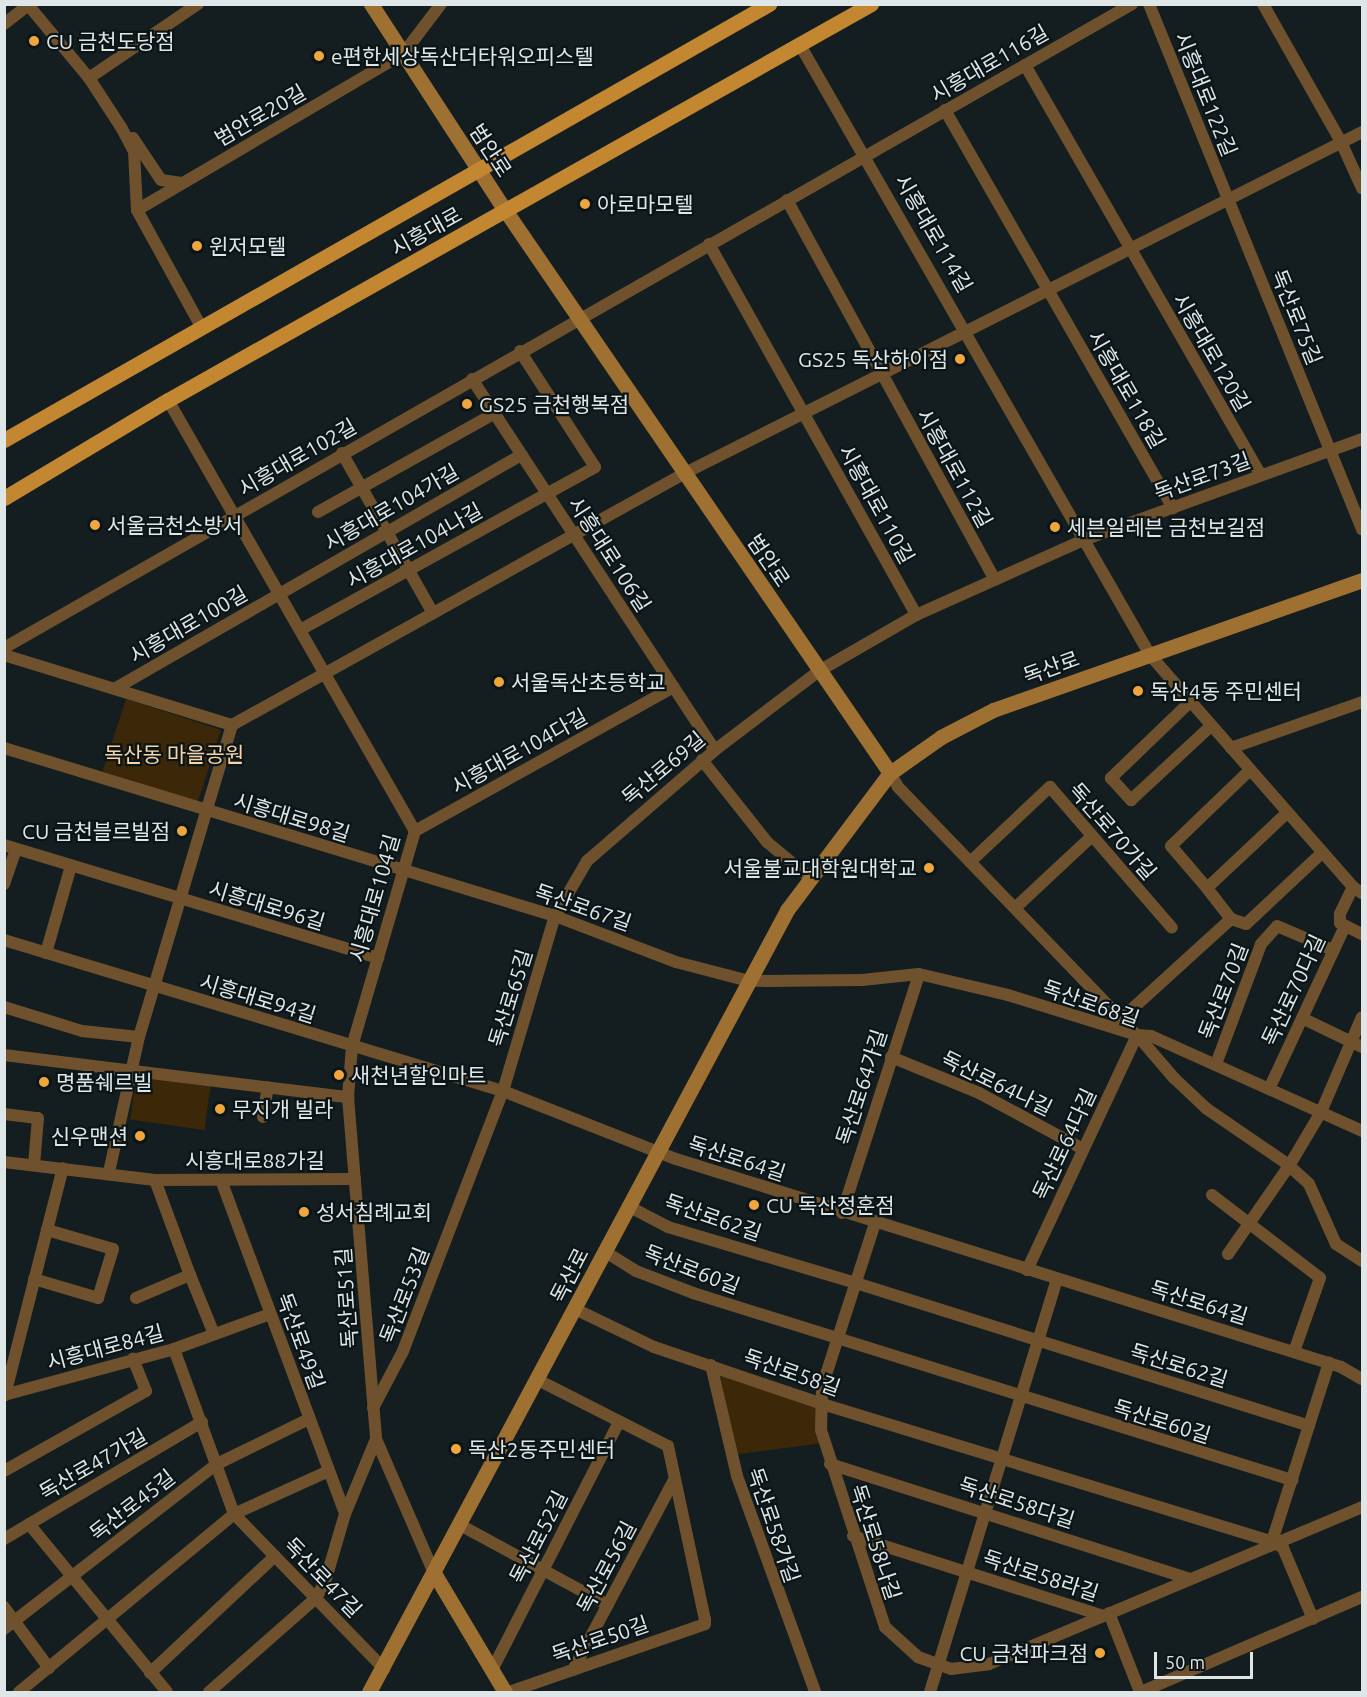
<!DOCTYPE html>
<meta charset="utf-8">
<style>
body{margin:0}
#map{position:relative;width:1367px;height:1697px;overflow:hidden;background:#141e20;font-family:Ubuntu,"Noto Sans KR",sans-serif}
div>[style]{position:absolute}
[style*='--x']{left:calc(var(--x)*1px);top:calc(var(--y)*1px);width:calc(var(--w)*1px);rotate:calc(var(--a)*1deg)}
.green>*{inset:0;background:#3c2708;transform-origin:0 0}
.street>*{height:12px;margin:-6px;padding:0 6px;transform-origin:6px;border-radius:6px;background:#6f522d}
.secondary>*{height:15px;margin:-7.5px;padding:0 7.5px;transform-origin:7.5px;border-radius:7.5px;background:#9e7031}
.primary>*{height:15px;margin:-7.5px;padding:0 7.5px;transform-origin:7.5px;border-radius:7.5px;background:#c38731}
.dots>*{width:16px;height:16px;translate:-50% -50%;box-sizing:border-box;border:3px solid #0b1517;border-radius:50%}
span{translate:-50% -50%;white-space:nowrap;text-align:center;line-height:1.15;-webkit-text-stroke:4.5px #0b1517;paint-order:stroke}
.poi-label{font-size:21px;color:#dfe6e7}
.left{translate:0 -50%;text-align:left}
.right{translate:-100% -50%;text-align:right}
.street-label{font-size:21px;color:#dfe6e7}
.park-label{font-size:21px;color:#f6d3a8}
.frame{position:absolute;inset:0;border:6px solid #dfe6e7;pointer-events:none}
.scale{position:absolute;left:1154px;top:1652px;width:99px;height:27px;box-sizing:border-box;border:3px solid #dfe6e7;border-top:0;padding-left:8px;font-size:18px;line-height:21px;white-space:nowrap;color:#dfe6e7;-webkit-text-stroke:4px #0b1517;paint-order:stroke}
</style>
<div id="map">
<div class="green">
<div style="left:126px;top:699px;width:100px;height:76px;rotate:18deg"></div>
<div style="left:137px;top:1071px;width:75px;height:49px;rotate:8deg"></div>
<div style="clip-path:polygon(717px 1367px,819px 1403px,824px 1443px,730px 1455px)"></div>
</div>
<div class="street">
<div style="--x:1149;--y:4;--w:567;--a:67.92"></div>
<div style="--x:1263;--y:4;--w:159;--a:60.5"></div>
<div style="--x:1341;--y:142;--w:51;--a:65.5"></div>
<div style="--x:29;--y:6;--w:94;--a:50.2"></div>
<div style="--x:89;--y:78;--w:59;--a:56.9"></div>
<div style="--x:121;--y:127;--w:27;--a:62"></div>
<div style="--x:134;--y:151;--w:59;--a:87.1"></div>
<div style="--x:137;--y:210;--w:135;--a:61.2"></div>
<div style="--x:4;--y:24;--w:33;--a:-38"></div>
<div style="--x:800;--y:45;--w:703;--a:60.15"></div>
<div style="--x:1150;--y:655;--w:308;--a:48.8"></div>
<div style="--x:1353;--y:887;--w:11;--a:34"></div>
<div style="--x:1025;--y:65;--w:473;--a:60.1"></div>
<div style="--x:89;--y:78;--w:132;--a:-34.2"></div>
<div style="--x:945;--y:110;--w:459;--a:60.2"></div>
<div style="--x:133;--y:138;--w:50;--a:56.3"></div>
<div style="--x:161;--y:180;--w:21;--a:8"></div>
<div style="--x:787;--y:200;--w:433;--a:61.3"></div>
<div style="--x:137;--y:210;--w:308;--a:-30.4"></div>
<div style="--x:403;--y:54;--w:63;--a:-52.8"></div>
<div style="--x:709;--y:244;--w:425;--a:60.8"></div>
<div style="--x:472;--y:379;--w:443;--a:56.8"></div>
<div style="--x:168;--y:400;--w:497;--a:60.2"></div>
<div style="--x:415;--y:831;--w:224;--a:106.3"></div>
<div style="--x:352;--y:1046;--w:51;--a:94.5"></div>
<div style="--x:348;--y:1097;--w:343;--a:85.3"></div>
<div style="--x:376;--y:1439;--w:146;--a:66.6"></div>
<div style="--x:342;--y:453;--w:184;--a:60.4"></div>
<div style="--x:318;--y:512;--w:203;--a:-29.2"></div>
<div style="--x:300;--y:630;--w:337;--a:-28.9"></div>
<div style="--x:595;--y:467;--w:138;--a:-122.9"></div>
<div style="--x:4;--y:648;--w:1299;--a:-29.72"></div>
<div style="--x:4;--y:655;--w:239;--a:17.1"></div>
<div style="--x:232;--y:725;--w:518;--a:-29.09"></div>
<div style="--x:685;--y:473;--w:758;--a:-26.73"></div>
<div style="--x:116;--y:688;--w:468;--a:-29.9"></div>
<div style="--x:1190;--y:702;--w:110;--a:136.1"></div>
<div style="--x:1111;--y:778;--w:30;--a:48"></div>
<div style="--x:1131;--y:800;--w:109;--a:-42.8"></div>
<div style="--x:4;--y:748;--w:576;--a:16.96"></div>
<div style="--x:555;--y:916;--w:129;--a:20.8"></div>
<div style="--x:676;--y:962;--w:75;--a:14.6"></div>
<div style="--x:749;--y:981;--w:113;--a:-0.5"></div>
<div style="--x:862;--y:980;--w:57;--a:-6"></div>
<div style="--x:919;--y:974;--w:91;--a:13.3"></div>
<div style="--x:1008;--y:995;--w:135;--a:17.2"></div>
<div style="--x:1137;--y:1035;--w:57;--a:49.3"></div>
<div style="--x:1174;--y:1078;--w:45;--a:43.2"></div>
<div style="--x:1207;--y:1109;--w:96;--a:34.4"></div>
<div style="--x:1286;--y:1163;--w:31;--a:42"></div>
<div style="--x:1309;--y:1184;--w:66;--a:65.8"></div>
<div style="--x:1336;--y:1244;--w:31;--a:33"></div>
<div style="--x:1231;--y:748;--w:139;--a:-19.3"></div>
<div style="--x:702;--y:760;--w:105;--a:51.6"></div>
<div style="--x:767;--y:842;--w:56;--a:39.9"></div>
<div style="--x:890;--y:773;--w:16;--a:60"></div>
<div style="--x:898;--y:787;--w:344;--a:46.1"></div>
<div style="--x:1137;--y:1035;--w:14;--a:4"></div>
<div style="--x:1151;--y:1036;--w:231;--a:24.2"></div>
<div style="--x:415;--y:831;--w:296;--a:-29.1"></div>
<div style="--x:4;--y:845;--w:391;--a:16.8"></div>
<div style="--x:970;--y:862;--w:110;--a:-43.2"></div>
<div style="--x:1050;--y:787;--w:186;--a:49.1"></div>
<div style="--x:4;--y:884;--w:37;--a:-71"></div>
<div style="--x:1353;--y:887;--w:30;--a:116"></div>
<div style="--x:1340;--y:914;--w:9;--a:90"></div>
<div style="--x:1340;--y:923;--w:25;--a:27"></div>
<div style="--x:1207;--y:888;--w:55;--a:-130.6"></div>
<div style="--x:1171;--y:846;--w:110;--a:-43.9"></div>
<div style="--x:1015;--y:908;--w:105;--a:-43.1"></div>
<div style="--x:1231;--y:919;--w:39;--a:-128"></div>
<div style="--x:1207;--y:888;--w:110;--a:-43.2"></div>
<div style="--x:4;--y:940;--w:521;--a:16.84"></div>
<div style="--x:503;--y:1091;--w:186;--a:21.5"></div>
<div style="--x:676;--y:1159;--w:697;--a:17.37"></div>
<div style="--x:1341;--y:1367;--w:24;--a:30"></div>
<div style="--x:46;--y:953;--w:91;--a:-74"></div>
<div style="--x:4;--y:1007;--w:82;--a:17.1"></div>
<div style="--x:82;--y:1031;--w:57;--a:6"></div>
<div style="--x:1302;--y:1018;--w:67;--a:25.8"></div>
<div style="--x:1121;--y:1019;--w:149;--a:-42.3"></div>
<div style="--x:1231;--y:919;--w:16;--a:18"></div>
<div style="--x:1246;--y:924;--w:104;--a:-43.1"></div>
<div style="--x:4;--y:1055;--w:347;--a:7"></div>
<div style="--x:891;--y:1057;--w:95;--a:22.2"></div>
<div style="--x:979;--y:1093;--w:118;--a:28.3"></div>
<div style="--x:1216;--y:1064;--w:128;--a:-69.4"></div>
<div style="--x:1261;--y:944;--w:24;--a:-48"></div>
<div style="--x:1277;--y:926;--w:61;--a:23.2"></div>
<div style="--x:1269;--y:1089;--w:180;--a:-65"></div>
<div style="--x:4;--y:1114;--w:34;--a:7"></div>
<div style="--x:38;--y:1118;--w:47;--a:94.9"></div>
<div style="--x:263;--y:1117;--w:30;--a:-81"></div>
<div style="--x:4;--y:1162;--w:152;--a:6.8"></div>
<div style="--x:155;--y:1180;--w:200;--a:-0.3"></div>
<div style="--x:109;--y:1172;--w:138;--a:-77.5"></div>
<div style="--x:139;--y:1037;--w:326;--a:-73.4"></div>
<div style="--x:155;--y:1180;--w:101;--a:69.8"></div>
<div style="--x:221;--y:1180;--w:356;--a:69.6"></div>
<div style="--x:1212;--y:1195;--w:136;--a:37.5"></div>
<div style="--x:1320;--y:1278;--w:78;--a:109.4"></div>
<div style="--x:628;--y:1206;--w:45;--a:27.7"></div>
<div style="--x:668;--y:1227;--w:196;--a:16.6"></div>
<div style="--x:856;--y:1283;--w:475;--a:17.5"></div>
<div style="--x:842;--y:1213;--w:251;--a:-72.1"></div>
<div style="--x:875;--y:1223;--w:172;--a:107.9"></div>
<div style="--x:822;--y:1387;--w:43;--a:91.3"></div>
<div style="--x:821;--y:1430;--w:207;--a:72"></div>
<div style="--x:885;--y:1627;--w:45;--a:42.3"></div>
<div style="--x:918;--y:1657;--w:35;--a:20"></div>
<div style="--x:951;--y:1669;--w:38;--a:-7"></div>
<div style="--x:989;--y:1664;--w:405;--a:-22.8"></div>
<div style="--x:604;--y:1251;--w:38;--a:32"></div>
<div style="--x:636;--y:1271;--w:61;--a:21.1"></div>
<div style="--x:693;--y:1293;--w:628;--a:17.34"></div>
<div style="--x:1228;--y:1254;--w:107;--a:-55.3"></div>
<div style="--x:1289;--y:1166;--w:63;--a:-59.3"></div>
<div style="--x:1321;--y:1112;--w:103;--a:-66.7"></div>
<div style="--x:1027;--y:1270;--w:259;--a:-64.9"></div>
<div style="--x:34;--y:1279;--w:67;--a:16.5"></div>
<div style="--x:98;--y:1298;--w:51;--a:-73"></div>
<div style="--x:113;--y:1249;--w:69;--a:-163.9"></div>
<div style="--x:136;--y:1298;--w:59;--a:-23.1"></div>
<div style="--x:190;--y:1275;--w:64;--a:67.9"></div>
<div style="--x:575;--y:1309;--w:88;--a:25.7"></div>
<div style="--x:654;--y:1347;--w:174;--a:18.7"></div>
<div style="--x:819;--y:1403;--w:478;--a:17"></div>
<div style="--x:1276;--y:1543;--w:9;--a:36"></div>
<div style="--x:1283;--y:1548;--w:77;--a:67.1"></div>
<div style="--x:174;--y:1349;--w:176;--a:70"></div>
<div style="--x:234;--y:1514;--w:216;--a:45.9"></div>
<div style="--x:711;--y:1365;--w:114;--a:76.8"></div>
<div style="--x:737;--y:1476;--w:230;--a:70.1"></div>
<div style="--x:4;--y:1395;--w:176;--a:-15.1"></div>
<div style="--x:174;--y:1349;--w:102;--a:-20"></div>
<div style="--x:5;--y:1395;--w:234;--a:-75.7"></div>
<div style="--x:373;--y:1408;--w:64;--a:-62.2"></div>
<div style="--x:403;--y:1351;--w:279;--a:-69"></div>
<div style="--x:503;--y:1091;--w:183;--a:-73.5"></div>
<div style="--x:555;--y:916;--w:64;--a:-59.8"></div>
<div style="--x:587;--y:861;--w:169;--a:-40.9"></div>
<div style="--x:715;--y:750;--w:131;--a:-37.2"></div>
<div style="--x:819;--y:671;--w:112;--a:-30"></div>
<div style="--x:916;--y:615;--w:186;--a:-24.1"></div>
<div style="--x:1086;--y:539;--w:294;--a:-19.9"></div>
<div style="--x:830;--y:1464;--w:378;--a:17.7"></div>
<div style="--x:4;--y:1471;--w:163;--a:-29.4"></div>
<div style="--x:146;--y:1391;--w:35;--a:-112"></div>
<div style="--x:29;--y:1524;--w:217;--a:50.6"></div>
<div style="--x:460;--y:1525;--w:168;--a:28.4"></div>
<div style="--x:853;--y:1536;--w:262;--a:17.7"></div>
<div style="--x:4;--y:1539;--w:230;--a:-30.6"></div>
<div style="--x:1276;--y:1543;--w:8;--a:-104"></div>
<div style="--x:1274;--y:1535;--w:181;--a:-72.3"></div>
<div style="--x:4;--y:1607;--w:76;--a:53.6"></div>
<div style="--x:1109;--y:1613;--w:85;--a:68.6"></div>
<div style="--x:4;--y:1629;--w:269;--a:-37.8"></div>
<div style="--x:217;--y:1464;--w:102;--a:-26.1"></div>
<div style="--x:492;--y:1670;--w:279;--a:-62.9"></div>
<div style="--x:573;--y:1670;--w:213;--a:-62"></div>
<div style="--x:150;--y:1673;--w:171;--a:-43.1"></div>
<div style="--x:19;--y:1692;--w:279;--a:-39.6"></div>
<div style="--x:234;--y:1514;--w:104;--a:-24.4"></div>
<div style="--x:209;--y:1692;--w:142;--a:-41.3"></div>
<div style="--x:316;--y:1598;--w:18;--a:-61"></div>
<div style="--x:325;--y:1582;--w:71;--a:-73.6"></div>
<div style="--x:345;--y:1514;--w:81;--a:-67.5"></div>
<div style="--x:509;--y:1692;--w:207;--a:-19.1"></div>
<div style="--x:705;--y:1624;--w:4;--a:-90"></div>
<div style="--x:705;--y:1620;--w:178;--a:-102"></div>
<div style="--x:668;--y:1446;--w:146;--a:-153.1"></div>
<div style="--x:930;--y:1692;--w:432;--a:-72.9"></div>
<div style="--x:1141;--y:1692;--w:241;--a:-23.3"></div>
</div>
<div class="secondary">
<div style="--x:371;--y:4;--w:246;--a:57"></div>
<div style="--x:505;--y:210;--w:682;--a:55.63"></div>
<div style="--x:434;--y:1573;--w:139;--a:59.2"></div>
<div style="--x:369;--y:1692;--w:887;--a:-61.87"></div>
<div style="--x:787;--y:910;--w:171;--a:-53.1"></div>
<div style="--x:890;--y:773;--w:62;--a:-35.2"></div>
<div style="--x:941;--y:737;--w:59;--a:-27.4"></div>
<div style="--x:993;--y:710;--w:391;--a:-19.4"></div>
</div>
<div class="primary">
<div style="--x:4;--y:440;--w:881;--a:-29.68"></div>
<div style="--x:4;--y:498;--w:191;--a:-30.9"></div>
<div style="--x:168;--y:400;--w:807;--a:-29.39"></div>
</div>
<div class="dots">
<div style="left:34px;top:41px;background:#efa73d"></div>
<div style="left:319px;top:56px;background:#efa73d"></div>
<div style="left:585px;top:204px;background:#efa73d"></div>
<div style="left:197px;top:246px;background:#efa73d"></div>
<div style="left:960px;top:359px;background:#efa73d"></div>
<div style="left:467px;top:404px;background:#efa73d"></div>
<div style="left:95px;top:525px;background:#efa73d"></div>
<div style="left:1055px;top:527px;background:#efa73d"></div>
<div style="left:499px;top:682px;background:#efa73d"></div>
<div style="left:1138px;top:691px;background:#efa73d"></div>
<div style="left:182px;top:831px;background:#efa73d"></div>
<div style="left:929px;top:868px;background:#efa73d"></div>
<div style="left:339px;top:1075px;background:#efa73d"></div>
<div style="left:44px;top:1082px;background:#efa73d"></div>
<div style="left:220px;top:1109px;background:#efa73d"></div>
<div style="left:140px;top:1136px;background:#efa73d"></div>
<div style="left:754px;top:1205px;background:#efa73d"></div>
<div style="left:304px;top:1212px;background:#efa73d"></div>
<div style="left:456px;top:1449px;background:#efa73d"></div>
<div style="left:1100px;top:1653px;background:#efa73d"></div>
</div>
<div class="poi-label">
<span class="left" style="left:46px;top:41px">CU 금천도당점</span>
<span class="left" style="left:331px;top:56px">e편한세상독산더타워오피스텔</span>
<span class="left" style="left:597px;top:204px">아로마모텔</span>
<span class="left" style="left:209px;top:246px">윈저모텔</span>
<span class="right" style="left:948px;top:359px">GS25 독산하이점</span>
<span class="left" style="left:479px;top:404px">GS25 금천행복점</span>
<span class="left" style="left:107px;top:525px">서울금천소방서</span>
<span class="left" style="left:1067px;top:527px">세븐일레븐 금천보길점</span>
<span class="left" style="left:511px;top:682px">서울독산초등학교</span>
<span class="left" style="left:1150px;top:691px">독산4동 주민센터</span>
<span class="right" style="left:170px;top:831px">CU 금천블르빌점</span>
<span class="right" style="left:917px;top:868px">서울불교대학원대학교</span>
<span class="left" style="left:351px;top:1075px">새천년할인마트</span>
<span class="left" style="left:56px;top:1082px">명품쉐르빌</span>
<span class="left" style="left:232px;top:1109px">무지개 빌라</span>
<span class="right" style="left:128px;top:1136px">신우맨션</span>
<span class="left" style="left:766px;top:1205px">CU 독산정훈점</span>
<span class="left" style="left:316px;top:1212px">성서침례교회</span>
<span class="left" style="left:468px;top:1449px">독산2동주민센터</span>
<span class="right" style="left:1088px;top:1653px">CU 금천파크점</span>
</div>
<div class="street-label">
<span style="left:989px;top:63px;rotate:-30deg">시흥대로116길</span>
<span style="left:1206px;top:94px;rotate:68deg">시흥대로122길</span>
<span style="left:260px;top:115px;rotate:-30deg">범안로20길</span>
<span style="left:491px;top:150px;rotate:57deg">범안로</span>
<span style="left:426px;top:231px;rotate:-29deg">시흥대로</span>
<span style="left:934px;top:233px;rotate:60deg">시흥대로114길</span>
<span style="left:1297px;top:317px;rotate:68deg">독산로75길</span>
<span style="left:1212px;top:352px;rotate:60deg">시흥대로120길</span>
<span style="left:1127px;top:389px;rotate:60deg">시흥대로118길</span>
<span style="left:297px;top:457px;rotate:-30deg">시흥대로102길</span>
<span style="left:955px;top:468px;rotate:61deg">시흥대로112길</span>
<span style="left:1202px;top:476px;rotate:-20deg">독산로73길</span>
<span style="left:877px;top:504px;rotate:61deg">시흥대로110길</span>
<span style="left:391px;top:507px;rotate:-30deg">시흥대로104가길</span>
<span style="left:414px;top:545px;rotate:-29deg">시흥대로104나길</span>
<span style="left:610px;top:554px;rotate:57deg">시흥대로106길</span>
<span style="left:769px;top:560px;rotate:56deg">범안로</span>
<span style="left:188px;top:624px;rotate:-30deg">시흥대로100길</span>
<span style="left:1051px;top:667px;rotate:-20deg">독산로</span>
<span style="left:519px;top:751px;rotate:-29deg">시흥대로104다길</span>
<span style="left:663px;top:768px;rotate:-40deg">독산로69길</span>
<span style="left:292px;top:817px;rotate:17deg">시흥대로98길</span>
<span style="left:1113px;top:831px;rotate:49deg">독산로70가길</span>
<span style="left:374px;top:898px;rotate:-74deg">시흥대로104길</span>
<span style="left:267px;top:905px;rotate:17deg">시흥대로96길</span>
<span style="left:583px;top:907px;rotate:19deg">독산로67길</span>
<span style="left:1293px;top:990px;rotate:-65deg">독산로70다길</span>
<span style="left:1223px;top:991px;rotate:-69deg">독산로70길</span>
<span style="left:258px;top:998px;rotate:17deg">시흥대로94길</span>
<span style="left:510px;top:998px;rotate:-73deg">독산로65길</span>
<span style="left:1091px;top:1003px;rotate:19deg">독산로68길</span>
<span style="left:997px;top:1083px;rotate:26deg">독산로64나길</span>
<span style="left:861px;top:1087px;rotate:-72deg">독산로64가길</span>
<span style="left:1064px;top:1144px;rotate:-65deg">독산로64다길</span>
<span style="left:737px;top:1158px;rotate:18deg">독산로64길</span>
<span style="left:255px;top:1160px">시흥대로88가길</span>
<span style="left:713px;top:1217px;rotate:19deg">독산로62길</span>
<span style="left:692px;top:1269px;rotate:21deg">독산로60길</span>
<span style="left:569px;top:1275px;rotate:-63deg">독산로</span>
<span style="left:404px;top:1295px;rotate:-69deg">독산로53길</span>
<span style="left:346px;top:1298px;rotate:-94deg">독산로51길</span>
<span style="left:1199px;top:1302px;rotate:17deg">독산로64길</span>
<span style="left:301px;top:1341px;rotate:70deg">독산로49길</span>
<span style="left:105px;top:1347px;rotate:-15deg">시흥대로84길</span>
<span style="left:1179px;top:1365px;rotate:17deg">독산로62길</span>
<span style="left:792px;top:1372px;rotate:19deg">독산로58길</span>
<span style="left:1162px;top:1421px;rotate:17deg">독산로60길</span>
<span style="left:93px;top:1464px;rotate:-30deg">독산로47가길</span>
<span style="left:1017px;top:1502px;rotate:18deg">독산로58다길</span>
<span style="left:132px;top:1505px;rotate:-38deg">독산로45길</span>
<span style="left:774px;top:1525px;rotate:71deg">독산로58가길</span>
<span style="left:538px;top:1537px;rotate:-63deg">독산로52길</span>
<span style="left:876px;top:1542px;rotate:72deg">독산로58나길</span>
<span style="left:606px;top:1567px;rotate:-62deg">독산로56길</span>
<span style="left:1041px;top:1575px;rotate:18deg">독산로58라길</span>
<span style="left:323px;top:1577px;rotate:46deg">독산로47길</span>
<span style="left:600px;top:1639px;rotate:-19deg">독산로50길</span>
</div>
<div class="park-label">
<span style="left:174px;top:754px">독산동 마을공원</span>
</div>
<div class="frame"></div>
<div class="scale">50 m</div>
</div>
